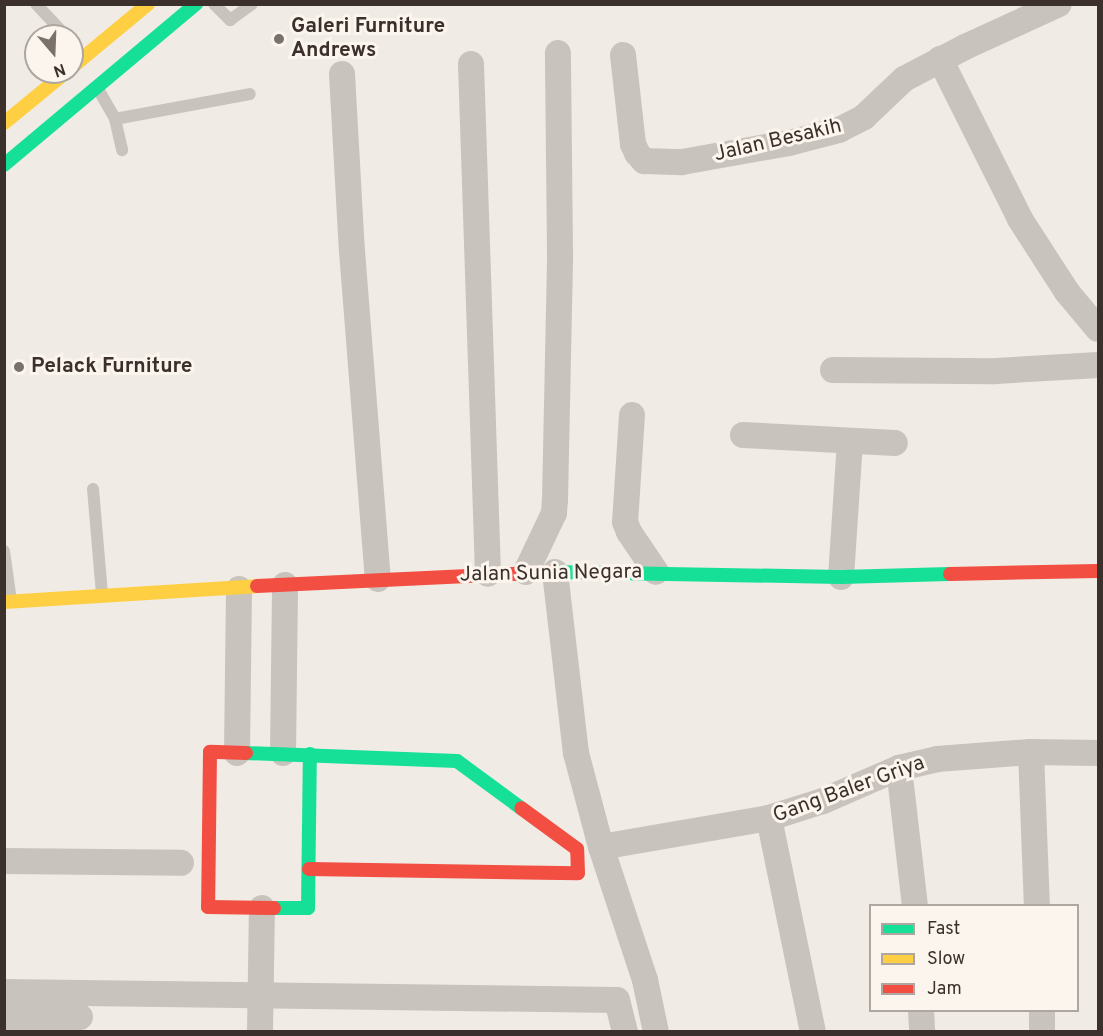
<!DOCTYPE html>
<style>
body{margin:0}
#map{position:relative;width:1103px;height:1036px;overflow:hidden;background:#f0ebe5;font-family:Overpass,sans-serif}
div>[style]{position:absolute}
[style*='--x']{left:calc(var(--x)*1px);top:calc(var(--y)*1px);width:calc(var(--w)*1px);rotate:calc(var(--a)*1deg)}
.lane>*{height:12px;margin:-6px;padding:0 6px;transform-origin:6px;border-radius:6px;background:#c9c3be}
.street>*{height:26px;margin:-13px;padding:0 13px;transform-origin:13px;border-radius:13px;background:#c9c3be}
.fast>*{height:14px;margin:-7px;padding:0 7px;transform-origin:7px;border-radius:7px;background:#16e098}
.slow>*{height:14px;margin:-7px;padding:0 7px;transform-origin:7px;border-radius:7px;background:#ffcf43}
.jam>*{height:14px;margin:-7px;padding:0 7px;transform-origin:7px;border-radius:7px;background:#f24e42}
.dots>*{width:16px;height:16px;translate:-50% -50%;box-sizing:border-box;border:3px solid #fbf5ee;border-radius:50%}
span{translate:-50% -50%;white-space:nowrap;text-align:center;line-height:1.15;-webkit-text-stroke:6px #fbf5ee;paint-order:stroke}
.poi-label{font-size:21px;color:#3b302b;font-weight:700}
.left{translate:0 -50%;text-align:left}
.street-label{font-size:21px;color:#3b302b}
.frame{position:absolute;inset:0;border:6px solid #3b302b;pointer-events:none}
.legend{position:absolute;left:869px;top:904px;width:210px;height:108px;box-sizing:border-box;background:#fbf5ee;border:2px solid #aea6a0;margin:0;padding:8px 10px;list-style:none;font-size:18px;color:#3b302b}
.legend li{display:flex;align-items:center;gap:12px;height:30px}
.legend b{width:30px;border:2px solid #aea6a0}
.north{position:absolute;left:24px;top:24px;width:60px;height:60px;box-sizing:border-box;background:#fbf5ee;border:2px solid #aea6a0;border-radius:50%;rotate:161deg;font-size:16px;font-weight:700;line-height:24px;text-align:center;color:#3b302b}
.north::after{content:'';display:block;margin:auto;width:21px;height:27px;background:#7a716c;clip-path:polygon(50% 0,100% 100%,50% 72%,0 100%)}
</style>
<div id="map">
<div class="lane">
<div style="--x:36;--y:4;--w:44;--a:46.8"></div>
<div style="--x:214;--y:4;--w:23;--a:45"></div>
<div style="--x:230;--y:20;--w:27;--a:-36"></div>
<div style="--x:98;--y:89;--w:34;--a:60"></div>
<div style="--x:115;--y:119;--w:32;--a:77"></div>
<div style="--x:115;--y:119;--w:137;--a:-10.5"></div>
<div style="--x:93;--y:489;--w:106;--a:85.1"></div>
<div style="--x:4;--y:551;--w:50;--a:82"></div>
</div>
<div class="street">
<div style="--x:623;--y:55;--w:90;--a:83.6"></div>
<div style="--x:633;--y:144;--w:10;--a:66"></div>
<div style="--x:637;--y:153;--w:11;--a:49"></div>
<div style="--x:644;--y:161;--w:38;--a:2"></div>
<div style="--x:682;--y:162;--w:109;--a:-10.1"></div>
<div style="--x:789;--y:143;--w:52;--a:-14.6"></div>
<div style="--x:839;--y:130;--w:28;--a:-27"></div>
<div style="--x:864;--y:117;--w:55;--a:-43.5"></div>
<div style="--x:904;--y:79;--w:69;--a:-27.7"></div>
<div style="--x:965;--y:47;--w:103;--a:-24.6"></div>
<div style="--x:940;--y:59;--w:179;--a:63.4"></div>
<div style="--x:1020;--y:219;--w:87;--a:57.2"></div>
<div style="--x:1067;--y:292;--w:48;--a:50"></div>
<div style="--x:471;--y:64;--w:510;--a:88.09"></div>
<div style="--x:342;--y:74;--w:177;--a:86.8"></div>
<div style="--x:352;--y:251;--w:329;--a:85.5"></div>
<div style="--x:833;--y:370;--w:163;--a:0.4"></div>
<div style="--x:996;--y:371;--w:102;--a:-3.4"></div>
<div style="--x:632;--y:415;--w:107;--a:93.7"></div>
<div style="--x:625;--y:522;--w:11;--a:68"></div>
<div style="--x:629;--y:532;--w:48;--a:56"></div>
<div style="--x:743;--y:435;--w:152;--a:3"></div>
<div style="--x:526;--y:572;--w:65;--a:-64.6"></div>
<div style="--x:554;--y:513;--w:13;--a:-86"></div>
<div style="--x:555;--y:500;--w:247;--a:-88.8"></div>
<div style="--x:560;--y:253;--w:200;--a:-90.6"></div>
<div style="--x:555;--y:572;--w:182;--a:83.4"></div>
<div style="--x:576;--y:753;--w:97;--a:75.1"></div>
<div style="--x:601;--y:847;--w:140;--a:71.7"></div>
<div style="--x:645;--y:980;--w:53;--a:78.1"></div>
<div style="--x:841;--y:577;--w:135;--a:-86.2"></div>
<div style="--x:1031;--y:752;--w:154;--a:87.8"></div>
<div style="--x:237;--y:753;--w:164;--a:-89.3"></div>
<div style="--x:283;--y:753;--w:168;--a:-89.3"></div>
<div style="--x:899;--y:768;--w:139;--a:83.4"></div>
<div style="--x:769;--y:818;--w:218;--a:78.4"></div>
<div style="--x:601;--y:847;--w:170;--a:-9.8"></div>
<div style="--x:769;--y:818;--w:57;--a:-17.5"></div>
<div style="--x:823;--y:801;--w:83;--a:-23.5"></div>
<div style="--x:899;--y:768;--w:39;--a:-13"></div>
<div style="--x:937;--y:759;--w:94;--a:-4.3"></div>
<div style="--x:1031;--y:752;--w:67;--a:0.9"></div>
<div style="--x:4;--y:861;--w:177;--a:0.6"></div>
<div style="--x:4;--y:992;--w:613;--a:0.75"></div>
<div style="--x:617;--y:1000;--w:33;--a:76"></div>
<div style="--x:921;--y:1010;--w:22;--a:87"></div>
<div style="--x:1042;--y:1010;--w:22;--a:90"></div>
<div style="--x:4;--y:1018;--w:76;--a:-0.8"></div>
<div style="--x:260;--y:1032;--w:124;--a:-89.1"></div>
</div>
<div class="fast">
<div style="--x:4;--y:165;--w:251;--a:-40"></div>
<div style="--x:555;--y:572;--w:286;--a:1"></div>
<div style="--x:841;--y:577;--w:109;--a:-1.6"></div>
<div style="--x:246;--y:753;--w:211;--a:2.2"></div>
<div style="--x:457;--y:761;--w:79;--a:36.3"></div>
<div style="--x:274;--y:908;--w:34;--a:0"></div>
<div style="--x:308;--y:908;--w:154;--a:-89.3"></div>
</div>
<div class="slow">
<div style="--x:72;--y:67;--w:99;--a:-39.7"></div>
<div style="--x:4;--y:123;--w:80;--a:-39.4"></div>
<div style="--x:4;--y:602;--w:254;--a:-3.6"></div>
</div>
<div class="jam">
<div style="--x:950;--y:574;--w:148;--a:-1.2"></div>
<div style="--x:257;--y:586;--w:298;--a:-2.7"></div>
<div style="--x:246;--y:753;--w:36;--a:-178"></div>
<div style="--x:210;--y:752;--w:155;--a:90.7"></div>
<div style="--x:208;--y:907;--w:66;--a:0.9"></div>
<div style="--x:309;--y:869;--w:269;--a:0.9"></div>
<div style="--x:578;--y:873;--w:24;--a:-92"></div>
<div style="--x:577;--y:849;--w:69;--a:-143.8"></div>
</div>
<div class="dots">
<div style="left:279px;top:39px;background:#7a716c"></div>
<div style="left:19px;top:367px;background:#7a716c"></div>
</div>
<div class="poi-label">
<span class="left" style="left:291px;top:39px">Galeri Furniture<br>Andrews</span>
<span class="left" style="left:31px;top:367px">Pelack Furniture</span>
</div>
<div class="street-label">
<span style="left:778px;top:141px;rotate:-13deg">Jalan Besakih</span>
<span style="left:551px;top:574px;rotate:-1deg">Jalan Sunia Negara</span>
<span style="left:849px;top:790px;rotate:-20deg">Gang Baler Griya</span>
</div>
<div class="frame"></div>
<ul class="legend">
<li><b style="height:8px;background:#16e098"></b>Fast</li>
<li><b style="height:8px;background:#ffcf43"></b>Slow</li>
<li><b style="height:8px;background:#f24e42"></b>Jam</li>
</ul>
<div class="north">N</div>
</div>
